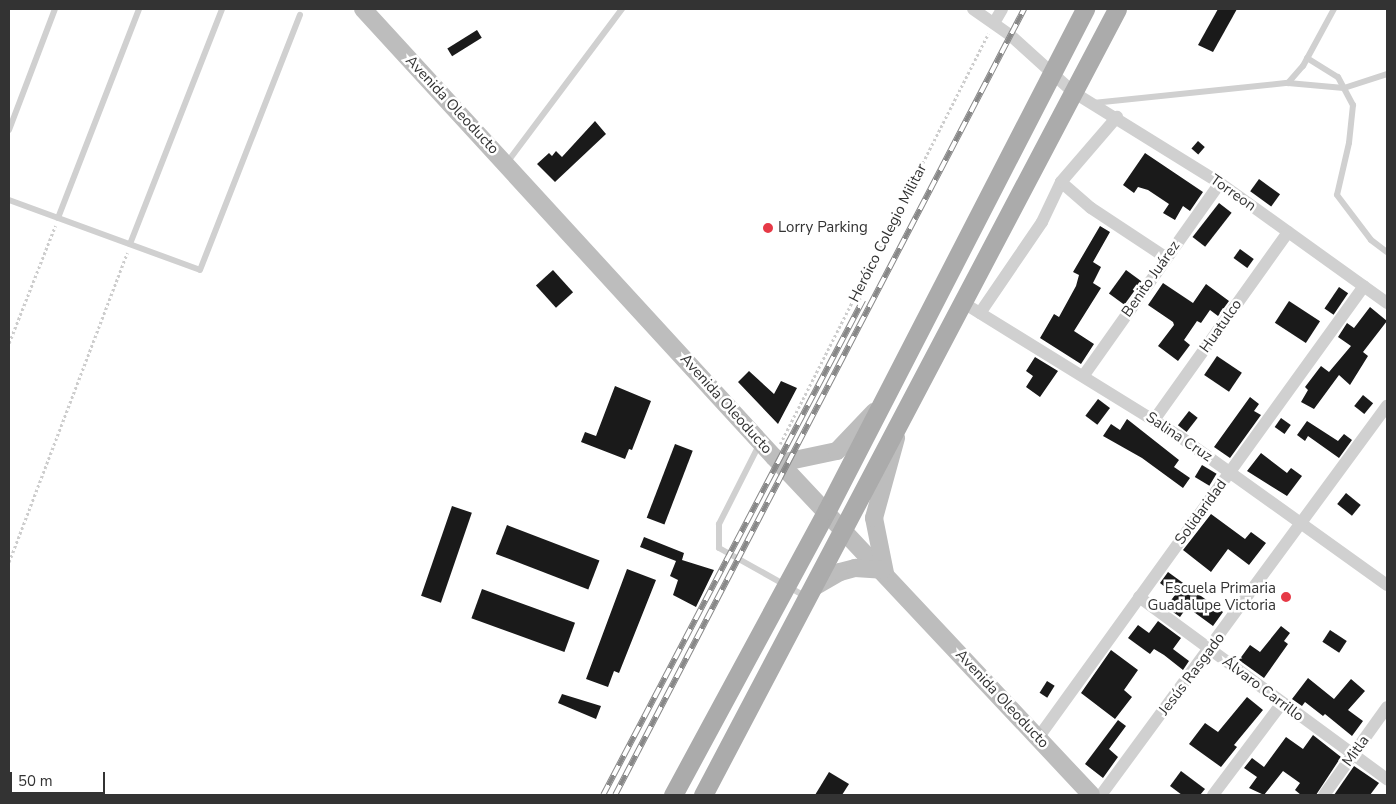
<!DOCTYPE html>
<meta charset="utf-8">
<style>
body{margin:0}
#map{position:relative;width:1396px;height:804px;overflow:hidden;background:#fff;font-family:"Nunito Sans",sans-serif}
div>[style]{position:absolute}
[style*='--x']{left:calc(var(--x)*1px);top:calc(var(--y)*1px);width:calc(var(--w)*1px);rotate:calc(var(--a)*1deg)}
.building>*{inset:0;background:#1a1a1a;transform-origin:0 0}
.path>*{height:2.5px;margin-top:-1.25px;transform-origin:0;background:repeating-linear-gradient(90deg,#cdcdcd 0 2.5px,transparent 0 5px)}
.lane>*{height:6px;margin:-3px;padding:0 3px;transform-origin:3px;border-radius:3px;background:#d0d0d0}
.street>*{height:12px;margin:-6px;padding:0 6px;transform-origin:6px;border-radius:6px;background:#d0d0d0}
.secondary>*{height:18px;margin:-9px;padding:0 9px;transform-origin:9px;border-radius:9px;background:#bdbdbd}
.primary>*{height:19px;margin:-9.5px;padding:0 9.5px;transform-origin:9.5px;border-radius:9.5px;background:#ababab}
.rail>*{height:5.5px;margin-top:-2.75px;transform-origin:0;background:repeating-linear-gradient(90deg,#fff 0 11px,#888 0 22px);box-sizing:border-box;border-block:1px solid #888}
.dots>*{width:14px;height:14px;translate:-50% -50%;box-sizing:border-box;border:2px solid #fff;border-radius:50%}
span{translate:-50% -50%;white-space:nowrap;text-align:center;line-height:1.15;-webkit-text-stroke:5px #fff;paint-order:stroke}
.street-label{font-size:15px;color:#333}
.poi-label{font-size:15px;color:#333}
.left{translate:0 -50%;text-align:left}
.right{translate:-100% -50%;text-align:right}
.frame{position:absolute;inset:0;border:10px solid #333;pointer-events:none}
.scale{position:absolute;left:10px;top:772px;width:95px;height:22px;box-sizing:border-box;border:2px solid #333;border-top:0;padding-left:6px;font-size:15px;line-height:18px;white-space:nowrap;color:#333;-webkit-text-stroke:4px #fff;paint-order:stroke}
</style>
<div id="map">
<div class="building">
<div style="clip-path:polygon(1218px 9px,1237px 9px,1213px 52px,1198px 45px)"></div>
<div style="left:477px;top:30px;width:9px;height:35px;rotate:58deg"></div>
<div style="clip-path:polygon(595px 121px,606px 134px,555px 182px,537px 164px,549px 153px,552px 156px,556px 151px,562px 157px)"></div>
<div style="left:1198px;top:141px;width:9px;height:10px;rotate:41deg"></div>
<div style="clip-path:polygon(1145px 153px,1203px 192px,1190px 211px,1183px 206px,1175px 220px,1163px 213px,1169px 204px,1148px 190px,1138px 187px,1134px 193px,1123px 185px)"></div>
<div style="left:1259px;top:179px;width:26px;height:15px;rotate:36deg"></div>
<div style="left:1219px;top:203px;width:16px;height:43px;rotate:38deg"></div>
<div style="clip-path:polygon(1100px 226px,1110px 232px,1093px 262px,1101px 267px,1093px 283px,1101px 288px,1074px 331px,1094px 344px,1081px 364px,1040px 338px,1054px 314px,1059px 317px,1076px 286px,1079px 275px,1073px 272px)"></div>
<div style="left:1240px;top:249px;width:17px;height:11px;rotate:36deg"></div>
<div style="left:553px;top:270px;width:30px;height:23px;rotate:48deg"></div>
<div style="left:1126px;top:270px;width:19px;height:29px;rotate:36deg"></div>
<div style="clip-path:polygon(1163px 283px,1193px 303px,1206px 284px,1229px 301px,1218px 316px,1210px 310px,1201px 323px,1197px 321px,1184px 340px,1190px 345px,1178px 361px,1158px 346px,1174px 325px,1173px 322px,1148px 305px)"></div>
<div style="left:1339px;top:287px;width:11px;height:26px;rotate:34deg"></div>
<div style="left:1289px;top:301px;width:37px;height:26px;rotate:33deg"></div>
<div style="clip-path:polygon(1370px 307px,1387px 321px,1363px 352px,1368px 356px,1350px 385px,1339px 375px,1314px 409px,1301px 402px,1308px 390px,1305px 387px,1321px 366px,1329px 372px,1351px 346px,1338px 337px,1347px 323px,1354px 328px)"></div>
<div style="left:1217px;top:356px;width:30px;height:23px;rotate:34deg"></div>
<div style="clip-path:polygon(1035px 357px,1058px 371px,1040px 397px,1026px 387px,1033px 376px,1026px 371px)"></div>
<div style="clip-path:polygon(749px 371px,774px 394px,781px 381px,797px 388px,778px 424px,738px 382px)"></div>
<div style="clip-path:polygon(615px 386px,651px 401px,632px 450px,629px 449px,625px 459px,581px 442px,585px 432px,596px 436px)"></div>
<div style="left:1363px;top:395px;width:13px;height:14px;rotate:39deg"></div>
<div style="clip-path:polygon(1250px 397px,1259px 404px,1254px 411px,1261px 415px,1230px 458px,1214px 447px)"></div>
<div style="left:1098px;top:399px;width:15px;height:21px;rotate:37deg"></div>
<div style="left:1189px;top:411px;width:11px;height:18px;rotate:38deg"></div>
<div style="left:1281px;top:418px;width:12px;height:11px;rotate:35deg"></div>
<div style="clip-path:polygon(1127px 419px,1179px 460px,1174px 467px,1190px 478px,1183px 488px,1142px 458px,1103px 436px,1111px 424px,1120px 430px)"></div>
<div style="clip-path:polygon(1307px 421px,1338px 441px,1344px 434px,1352px 440px,1339px 458px,1308px 436px,1305px 441px,1297px 435px)"></div>
<div style="left:675px;top:444px;width:19px;height:79px;rotate:21deg"></div>
<div style="clip-path:polygon(1261px 453px,1287px 473px,1291px 468px,1302px 476px,1287px 496px,1247px 471px)"></div>
<div style="left:1202px;top:465px;width:17px;height:14px;rotate:31deg"></div>
<div style="left:1346px;top:493px;width:19px;height:14px;rotate:39deg"></div>
<div style="left:452px;top:506px;width:21px;height:95px;rotate:19deg"></div>
<div style="clip-path:polygon(1211px 514px,1245px 539px,1251px 532px,1266px 543px,1249px 565px,1228px 549px,1211px 572px,1183px 550px)"></div>
<div style="left:507px;top:525px;width:99px;height:31px;rotate:21deg"></div>
<div style="clip-path:polygon(644px 537px,684px 553px,682px 560px,714px 570px,696px 607px,673px 595px,678px 580px,670px 576px,676px 561px,640px 547px)"></div>
<div style="clip-path:polygon(627px 569px,656px 580px,619px 673px,614px 671px,608px 687px,586px 679px)"></div>
<div style="clip-path:polygon(1168px 572px,1223px 612px,1213px 626px,1187px 607px,1180px 617px,1166px 607px,1175px 595px,1160px 583px)"></div>
<div style="left:482px;top:589px;width:99px;height:31px;rotate:20deg"></div>
<div style="clip-path:polygon(1158px 621px,1181px 638px,1173px 649px,1189px 661px,1183px 670px,1164px 655px,1154px 649px,1150px 654px,1128px 638px,1138px 625px,1149px 633px)"></div>
<div style="clip-path:polygon(1281px 626px,1290px 633px,1284px 641px,1288px 644px,1264px 678px,1239px 660px,1250px 645px,1260px 652px)"></div>
<div style="left:1330px;top:630px;width:20px;height:14px;rotate:33deg"></div>
<div style="clip-path:polygon(1111px 650px,1138px 670px,1124px 690px,1132px 697px,1115px 719px,1081px 693px)"></div>
<div style="clip-path:polygon(1308px 678px,1334px 699px,1351px 679px,1365px 691px,1348px 710px,1363px 721px,1352px 736px,1325px 714px,1323px 716px,1305px 702px,1302px 706px,1292px 699px)"></div>
<div style="left:1047px;top:681px;width:9px;height:14px;rotate:32deg"></div>
<div style="clip-path:polygon(562px 694px,601px 706px,596px 719px,558px 703px)"></div>
<div style="clip-path:polygon(1247px 697px,1263px 710px,1234px 745px,1237px 747px,1221px 767px,1189px 744px,1205px 723px,1218px 732px)"></div>
<div style="clip-path:polygon(1118px 720px,1126px 726px,1109px 749px,1118px 757px,1103px 778px,1085px 764px)"></div>
<div style="clip-path:polygon(1313px 735px,1341px 757px,1316px 795px,1301px 795px,1295px 790px,1300px 783px,1283px 771px,1264px 795px,1249px 788px,1257px 777px,1244px 768px,1252px 758px,1264px 767px,1286px 737px,1303px 749px)"></div>
<div style="clip-path:polygon(1354px 766px,1379px 783px,1370px 795px,1334px 795px)"></div>
<div style="clip-path:polygon(1181px 771px,1205px 789px,1200px 795px,1182px 795px,1170px 786px)"></div>
<div style="clip-path:polygon(829px 772px,849px 784px,842px 795px,815px 795px)"></div>
</div>
<div class="path">
<div style="--x:9;--y:343;--w:126;--a:-68.5"></div>
<div style="--x:780;--y:444;--w:460;--a:-63.1"></div>
<div style="--x:9;--y:562;--w:331;--a:-69.1"></div>
</div>
<div class="lane">
<div style="--x:1307;--y:58;--w:36;--a:32"></div>
<div style="--x:1338;--y:77;--w:32;--a:62"></div>
<div style="--x:1353;--y:105;--w:38;--a:96"></div>
<div style="--x:1349;--y:143;--w:53;--a:103"></div>
<div style="--x:1337;--y:195;--w:56;--a:52.9"></div>
<div style="--x:1371;--y:240;--w:20;--a:37"></div>
<div style="--x:1288;--y:83;--w:56;--a:5.1"></div>
<div style="--x:1344;--y:88;--w:45;--a:-18"></div>
<div style="--x:1093;--y:103;--w:196;--a:-5.9"></div>
<div style="--x:1288;--y:83;--w:23;--a:-49"></div>
<div style="--x:1303;--y:66;--w:65;--a:-61.5"></div>
<div style="--x:9;--y:130;--w:129;--a:-69.2"></div>
<div style="--x:506;--y:164;--w:194;--a:-53.2"></div>
<div style="--x:9;--y:200;--w:203;--a:20.1"></div>
<div style="--x:200;--y:270;--w:274;--a:-68.6"></div>
<div style="--x:58;--y:218;--w:224;--a:-68.8"></div>
<div style="--x:130;--y:244;--w:252;--a:-68.6"></div>
<div style="--x:760;--y:443;--w:91;--a:116.8"></div>
<div style="--x:719;--y:524;--w:24;--a:90"></div>
<div style="--x:719;--y:548;--w:98;--a:29.2"></div>
</div>
<div class="street">
<div style="--x:973;--y:9;--w:45;--a:35.1"></div>
<div style="--x:1010;--y:35;--w:85;--a:42.1"></div>
<div style="--x:1073;--y:92;--w:173;--a:31.8"></div>
<div style="--x:1220;--y:183;--w:206;--a:35.7"></div>
<div style="--x:994;--y:23;--w:16;--a:-60"></div>
<div style="--x:1061;--y:182;--w:40;--a:41"></div>
<div style="--x:1091;--y:208;--w:89;--a:33.5"></div>
<div style="--x:962;--y:302;--w:255;--a:31.7"></div>
<div style="--x:1179;--y:436;--w:256;--a:35.6"></div>
<div style="--x:980;--y:313;--w:110;--a:-55.7"></div>
<div style="--x:1042;--y:222;--w:44;--a:-64.6"></div>
<div style="--x:1061;--y:182;--w:86;--a:-49.3"></div>
<div style="--x:1084;--y:375;--w:235;--a:-54.7"></div>
<div style="--x:1154;--y:420;--w:231;--a:-54.5"></div>
<div style="--x:1139;--y:597;--w:308;--a:36.3"></div>
<div style="--x:1038;--y:738;--w:557;--a:-54.2"></div>
<div style="--x:1101;--y:795;--w:483;--a:-53.7"></div>
<div style="--x:1213;--y:795;--w:115;--a:-53.1"></div>
<div style="--x:1324;--y:795;--w:108;--a:-54.4"></div>
</div>
<div class="secondary">
<div style="--x:363;--y:9;--w:608;--a:47.47"></div>
<div style="--x:774;--y:457;--w:463;--a:46.8"></div>
<div style="--x:780;--y:463;--w:58;--a:-11.9"></div>
<div style="--x:837;--y:451;--w:54;--a:-46.5"></div>
<div style="--x:885;--y:573;--w:56;--a:-101.3"></div>
<div style="--x:874;--y:518;--w:83;--a:-74.6"></div>
<div style="--x:814;--y:587;--w:30;--a:-30"></div>
<div style="--x:840;--y:572;--w:16;--a:-15"></div>
<div style="--x:855;--y:568;--w:27;--a:4"></div>
</div>
<div class="primary">
<div style="--x:673;--y:795;--w:324;--a:-61.6"></div>
<div style="--x:827;--y:510;--w:564;--a:-62.75"></div>
<div style="--x:703;--y:795;--w:888;--a:-62.22"></div>
</div>
<div class="rail">
<div style="--x:603;--y:795;--w:559;--a:-62.29"></div>
<div style="--x:615;--y:795;--w:886;--a:-62.51"></div>
</div>
<div class="dots">
<div style="left:768px;top:228px;background:#e63946"></div>
<div style="left:1286px;top:597px;background:#e63946"></div>
</div>
<div class="street-label">
<span style="left:452px;top:105px;rotate:47deg">Avenida Oleoducto</span>
<span style="left:1233px;top:193px;rotate:35deg">Torreon</span>
<span style="left:888px;top:233px;rotate:-63deg">Heróico Colegio Militar</span>
<span style="left:1151px;top:279px;rotate:-55deg">Benito Juárez</span>
<span style="left:1221px;top:326px;rotate:-55deg">Huatulco</span>
<span style="left:726px;top:404px;rotate:48deg">Avenida Oleoducto</span>
<span style="left:1179px;top:437px;rotate:34deg">Salina Cruz</span>
<span style="left:1201px;top:512px;rotate:-54deg">Solidaridad</span>
<span style="left:1192px;top:674px;rotate:-53deg">Jesús Rasgado</span>
<span style="left:1263px;top:689px;rotate:37deg">Álvaro Carrillo</span>
<span style="left:1002px;top:699px;rotate:47deg">Avenida Oleoducto</span>
<span style="left:1356px;top:751px;rotate:-54deg">Mitla</span>
</div>
<div class="poi-label">
<span class="left" style="left:778px;top:228px">Lorry Parking</span>
<span class="right" style="left:1276px;top:597px">Escuela Primaria<br>Guadalupe Victoria</span>
</div>
<div class="frame"></div>
<div class="scale">50 m</div>
</div>
